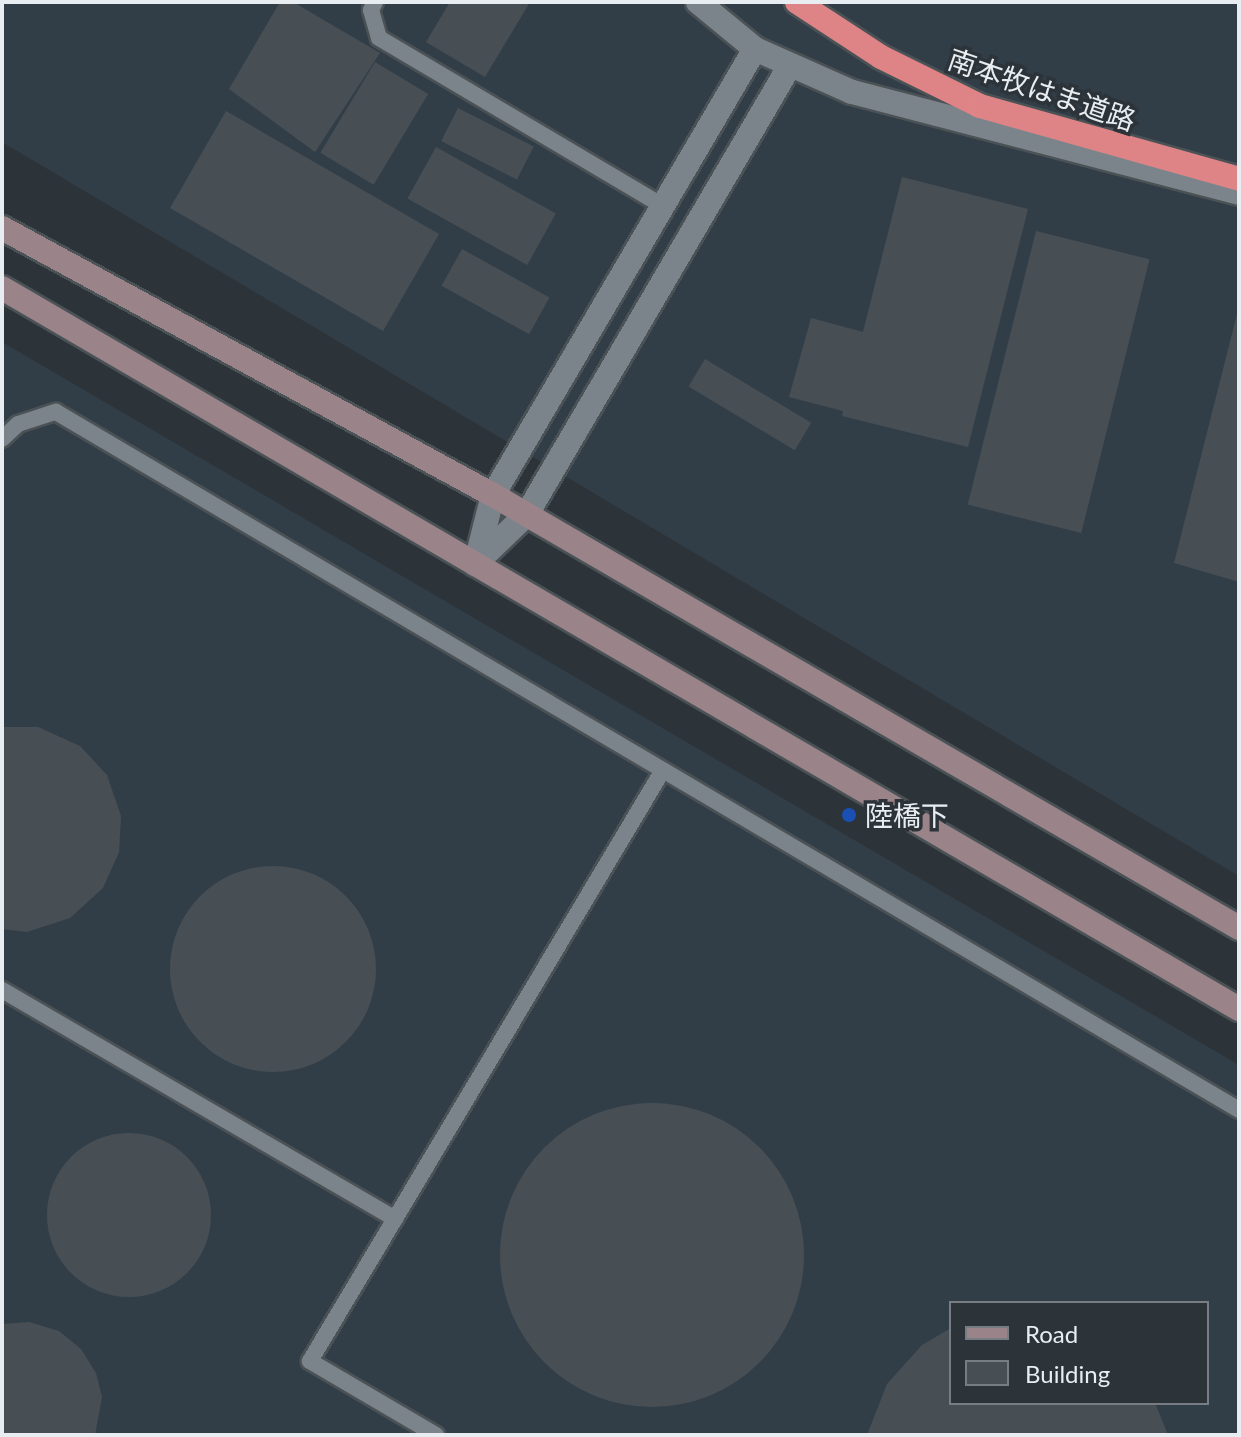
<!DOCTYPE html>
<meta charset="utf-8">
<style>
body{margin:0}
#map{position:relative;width:1241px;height:1437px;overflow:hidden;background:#2c3339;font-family:Lato,"Noto Sans JP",sans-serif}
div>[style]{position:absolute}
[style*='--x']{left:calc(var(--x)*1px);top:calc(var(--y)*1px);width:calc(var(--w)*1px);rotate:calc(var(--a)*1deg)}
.built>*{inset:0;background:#323e47}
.building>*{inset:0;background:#474f55;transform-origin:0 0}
.round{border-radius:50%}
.roads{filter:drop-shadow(2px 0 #4b5256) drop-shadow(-2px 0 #4b5256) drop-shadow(0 2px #4b5256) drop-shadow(0 -2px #4b5256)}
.lane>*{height:16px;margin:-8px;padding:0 8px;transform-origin:8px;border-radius:8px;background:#7c848b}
.street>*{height:24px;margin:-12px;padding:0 12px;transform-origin:12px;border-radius:12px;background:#7c848b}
.secondary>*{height:24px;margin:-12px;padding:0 12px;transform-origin:12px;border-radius:12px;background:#9a848a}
.highway>*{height:24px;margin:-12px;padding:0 12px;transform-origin:12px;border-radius:12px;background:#df8486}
.dots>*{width:22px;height:22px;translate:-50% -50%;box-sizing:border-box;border:4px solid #2c3339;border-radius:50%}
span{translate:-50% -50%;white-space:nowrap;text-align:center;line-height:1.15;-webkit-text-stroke:7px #2c3339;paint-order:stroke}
.street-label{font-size:28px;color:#e8edf1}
.poi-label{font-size:28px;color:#e8edf1}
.left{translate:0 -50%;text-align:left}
.frame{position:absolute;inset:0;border:4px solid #e8edf1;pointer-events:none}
.legend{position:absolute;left:949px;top:1301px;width:260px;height:104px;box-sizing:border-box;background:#2c3339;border:2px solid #777d83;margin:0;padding:10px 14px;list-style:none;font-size:24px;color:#e8edf1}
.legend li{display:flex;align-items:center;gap:16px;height:40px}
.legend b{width:40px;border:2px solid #777d83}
</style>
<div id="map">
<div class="built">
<div style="clip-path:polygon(2px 2px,1239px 2px,1239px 876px,2px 142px)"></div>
<div style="clip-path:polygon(evenodd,2px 342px,1239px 1065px,1239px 1435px,2px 1435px,2px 342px,951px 1303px,1207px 1303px,1207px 1403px,951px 1403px,951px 1303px)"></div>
</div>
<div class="building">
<div style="clip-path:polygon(280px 2px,293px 2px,380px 53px,315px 152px,229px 89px)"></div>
<div style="clip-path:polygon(450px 2px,530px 2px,485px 77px,426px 42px)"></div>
<div style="left:375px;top:62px;width:62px;height:106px;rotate:31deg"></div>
<div style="left:458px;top:108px;width:85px;height:37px;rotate:27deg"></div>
<div style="left:226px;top:111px;width:246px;height:112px;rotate:30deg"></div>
<div style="left:436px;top:147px;width:137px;height:59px;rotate:29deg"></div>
<div style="clip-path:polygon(902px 177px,1028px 209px,968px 447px,842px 416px,843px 411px,789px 397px,811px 318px,863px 332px)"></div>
<div style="left:1036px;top:231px;width:117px;height:282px;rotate:14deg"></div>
<div style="left:462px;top:249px;width:100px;height:42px;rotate:29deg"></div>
<div style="clip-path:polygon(1238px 310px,1239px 310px,1239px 582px,1174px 563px)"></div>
<div style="left:705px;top:359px;width:124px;height:32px;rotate:31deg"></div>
<div style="clip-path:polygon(2px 727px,38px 727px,80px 746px,107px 775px,121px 816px,119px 852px,103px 888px,70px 918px,27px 932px,2px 929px)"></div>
<div class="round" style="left:170px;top:866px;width:206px;height:206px"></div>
<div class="round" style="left:500px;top:1103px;width:304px;height:304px"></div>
<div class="round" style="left:47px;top:1133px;width:164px;height:164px"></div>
<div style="clip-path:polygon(29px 1322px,59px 1331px,81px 1349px,96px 1373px,102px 1397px,95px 1435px,2px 1435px,2px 1324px)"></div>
<div style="clip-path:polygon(951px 1328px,951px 1403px,1155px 1403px,1168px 1435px,867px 1435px,887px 1384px,922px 1345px)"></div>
</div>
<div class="roads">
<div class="lane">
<div style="--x:375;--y:2;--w:9;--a:117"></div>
<div style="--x:371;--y:10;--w:29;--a:74"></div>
<div style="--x:379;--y:38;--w:330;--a:30.6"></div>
<div style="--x:2;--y:439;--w:22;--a:-43"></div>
<div style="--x:18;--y:424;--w:40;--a:-18"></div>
<div style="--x:56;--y:412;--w:1374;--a:30.54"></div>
<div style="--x:2;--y:990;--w:455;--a:30.2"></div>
<div style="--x:436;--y:1435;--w:146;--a:-149.6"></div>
<div style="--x:310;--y:1361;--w:688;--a:-59.15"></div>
</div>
<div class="street">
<div style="--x:698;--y:2;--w:74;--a:39.5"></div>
<div style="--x:755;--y:49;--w:106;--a:23.9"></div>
<div style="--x:852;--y:92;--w:400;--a:14.6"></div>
<div style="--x:476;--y:562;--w:69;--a:-75.8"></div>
<div style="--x:493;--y:495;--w:517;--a:-59.57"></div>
<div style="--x:475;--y:564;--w:72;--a:-43.9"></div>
<div style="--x:527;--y:514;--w:518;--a:-59.62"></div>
</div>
<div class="secondary">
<div style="--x:2;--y:228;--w:559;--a:28.54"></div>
<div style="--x:493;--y:495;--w:863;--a:30.13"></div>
<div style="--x:2;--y:288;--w:1432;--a:30.24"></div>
</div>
<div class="highway">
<div style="--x:797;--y:2;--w:100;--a:33.2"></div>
<div style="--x:881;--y:57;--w:110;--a:26.3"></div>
<div style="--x:980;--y:106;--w:269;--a:15.7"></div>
</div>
</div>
<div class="dots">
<div style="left:849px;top:815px;background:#1a4fb4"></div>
</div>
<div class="street-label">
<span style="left:1042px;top:89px;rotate:19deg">南本牧はま道路</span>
</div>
<div class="poi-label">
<span class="left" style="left:865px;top:815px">陸橋下</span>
</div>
<div class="frame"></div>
<ul class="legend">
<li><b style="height:10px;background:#9a848a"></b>Road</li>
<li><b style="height:22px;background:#474f55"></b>Building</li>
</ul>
</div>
